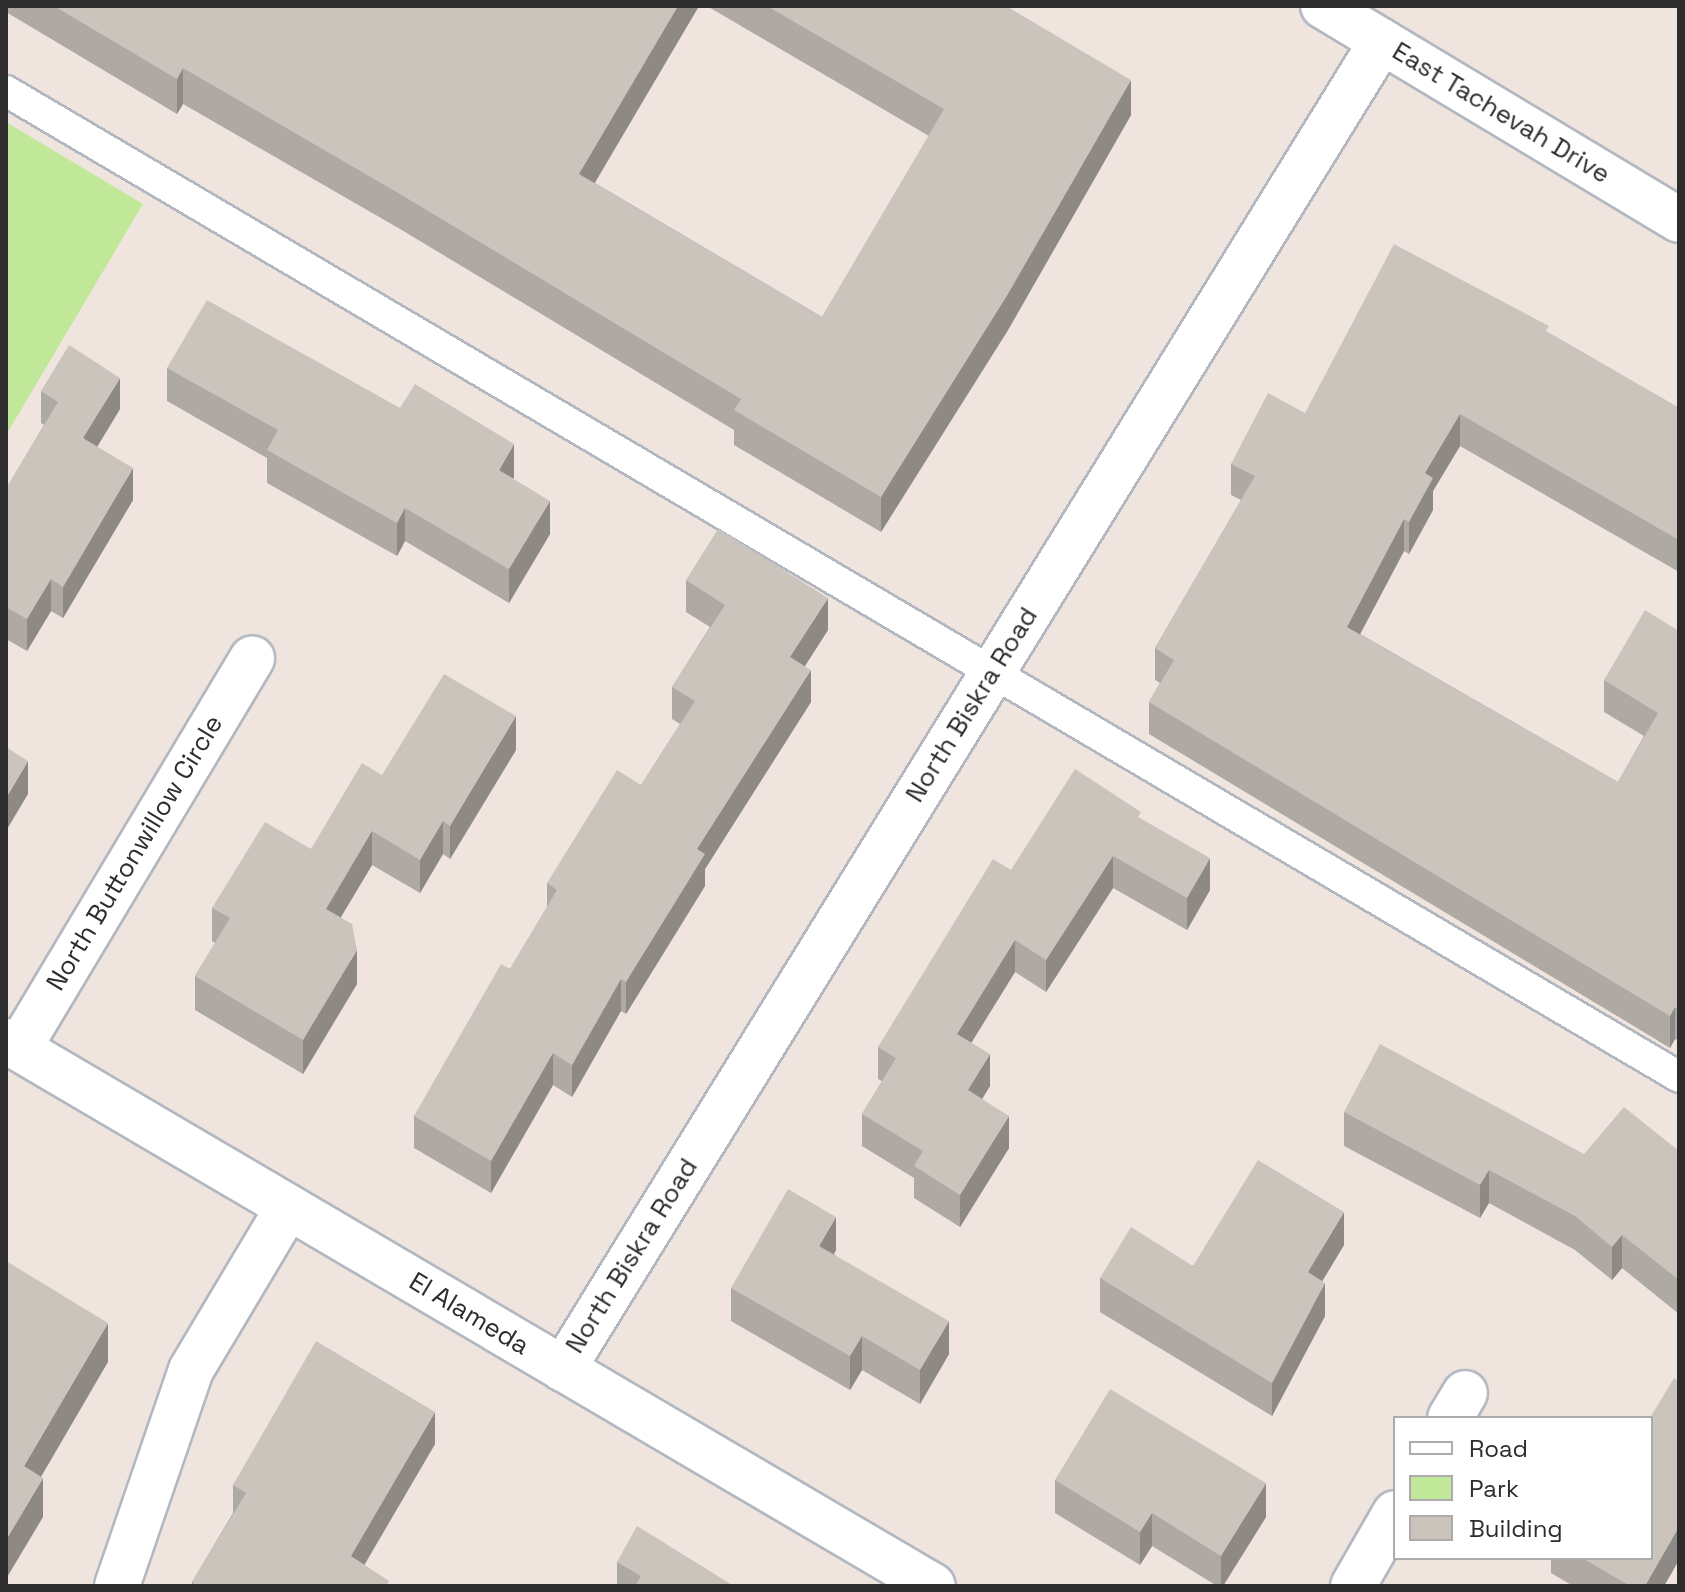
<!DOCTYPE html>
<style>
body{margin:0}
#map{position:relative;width:1685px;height:1592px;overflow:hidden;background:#efe5de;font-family:"Space Grotesk",sans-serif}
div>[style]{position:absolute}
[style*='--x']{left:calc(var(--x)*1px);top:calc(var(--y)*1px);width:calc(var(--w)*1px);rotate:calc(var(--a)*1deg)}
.green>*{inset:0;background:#c0e898}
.roads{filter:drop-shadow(2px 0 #b2b7c1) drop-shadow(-2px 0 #b2b7c1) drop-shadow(0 2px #b2b7c1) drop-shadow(0 -2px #b2b7c1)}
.lane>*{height:30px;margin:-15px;padding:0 15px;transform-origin:15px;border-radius:15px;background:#fff}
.street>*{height:44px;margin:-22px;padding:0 22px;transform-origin:22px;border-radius:22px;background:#fff}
.secondary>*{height:44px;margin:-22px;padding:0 22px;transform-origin:22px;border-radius:22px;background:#fff}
.wall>*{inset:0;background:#afa9a3}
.shaded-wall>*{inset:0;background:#8e8984}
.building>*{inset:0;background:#cbc4bd}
span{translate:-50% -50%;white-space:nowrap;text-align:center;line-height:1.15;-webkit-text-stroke:8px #fff;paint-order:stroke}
.street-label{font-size:26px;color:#2d2d2d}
.frame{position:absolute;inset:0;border:8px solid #2d2d2d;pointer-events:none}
.legend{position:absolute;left:1393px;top:1416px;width:260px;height:144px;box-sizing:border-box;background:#fff;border:2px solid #ababab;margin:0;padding:10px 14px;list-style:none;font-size:24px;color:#2d2d2d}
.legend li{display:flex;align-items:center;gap:16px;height:40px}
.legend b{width:40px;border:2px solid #ababab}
</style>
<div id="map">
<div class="green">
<div style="clip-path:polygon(6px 122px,143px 204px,6px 435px)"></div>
</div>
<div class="roads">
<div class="lane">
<div style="--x:6;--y:91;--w:1942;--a:30.51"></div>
</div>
<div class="street">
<div style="--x:6;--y:1041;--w:1075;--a:30.45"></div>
<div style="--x:19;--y:1048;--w:454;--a:-59.1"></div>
<div style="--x:563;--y:1369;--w:1560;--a:-58.34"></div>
<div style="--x:1450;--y:1418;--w:29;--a:-59"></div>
<div style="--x:117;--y:1586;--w:228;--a:-71.1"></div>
<div style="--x:191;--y:1370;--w:190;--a:-59.2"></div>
<div style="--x:1353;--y:1586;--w:84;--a:-60.1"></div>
</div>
<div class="secondary">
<div style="--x:1323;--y:6;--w:415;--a:31"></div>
</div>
</div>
<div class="wall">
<div style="clip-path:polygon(6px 6px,699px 6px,595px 183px,822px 317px,929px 136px,707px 6px,1006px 6px,1131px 115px,1008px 330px,881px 532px,734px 445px,734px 430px,400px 229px,183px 104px,177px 114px,6px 12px)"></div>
<div style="clip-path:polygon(1549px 333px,1679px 408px,1679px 572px,1460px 446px,1433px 491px,1433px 510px,1409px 554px,1404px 551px,1360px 634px,1618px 782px,1644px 736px,1604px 712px,1604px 680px,1679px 631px,1679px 1041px,1675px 1039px,1670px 1048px,1149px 734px,1149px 702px,1160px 683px,1155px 680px,1155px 648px,1241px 500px,1231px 495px,1231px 464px,1305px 413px)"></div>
<div style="clip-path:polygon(167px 368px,514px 477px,513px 479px,550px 534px,509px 603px,405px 541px,397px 556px,267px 483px,267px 458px,167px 401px)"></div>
<div style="clip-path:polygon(41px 391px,120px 409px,97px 447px,133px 500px,63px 618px,51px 611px,27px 651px,6px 639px,6px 489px,44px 425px,41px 423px)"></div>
<div style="clip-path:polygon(686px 580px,828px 630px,805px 666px,811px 702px,705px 869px,705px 886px,626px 1014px,621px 1011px,572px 1097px,553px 1085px,491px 1193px,414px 1148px,414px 1116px,510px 969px,547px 907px,547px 883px,641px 785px,680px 724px,672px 719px,672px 687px,710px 627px,686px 612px)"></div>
<div style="clip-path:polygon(516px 750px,450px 859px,443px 854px,420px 893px,372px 865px,341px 917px,357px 984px,303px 1074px,195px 1010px,195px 976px,215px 943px,212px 941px,212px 908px,311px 849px,382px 775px)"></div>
<div style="clip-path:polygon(1141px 819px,1210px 890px,1187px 930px,1113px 888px,1046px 992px,1015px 972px,971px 1043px,990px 1086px,982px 1099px,1009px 1148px,960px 1227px,914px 1198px,914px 1178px,862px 1146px,862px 1114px,882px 1081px,878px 1079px,878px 1047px,1011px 870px)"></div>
<div style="clip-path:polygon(1344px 1112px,1584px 1154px,1679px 1151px,1679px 1314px,1622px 1268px,1612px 1280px,1575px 1250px,1489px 1203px,1480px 1218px,1344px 1146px)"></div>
<div style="clip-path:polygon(1344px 1245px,1322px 1281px,1325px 1316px,1272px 1416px,1100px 1312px,1100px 1278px)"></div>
<div style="clip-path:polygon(836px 1250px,834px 1254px,949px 1354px,920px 1404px,862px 1370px,850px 1390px,731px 1321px,731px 1288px)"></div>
<div style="clip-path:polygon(1679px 1381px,1679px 1560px,1664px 1586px,1573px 1586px,1551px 1573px,1551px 1558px,1651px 1558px)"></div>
<div style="clip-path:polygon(435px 1444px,364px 1565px,389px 1586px,192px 1586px,192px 1582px,233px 1513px,233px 1485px)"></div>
<div style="clip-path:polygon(1055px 1480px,1266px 1517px,1223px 1586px,1217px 1586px,1152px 1546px,1140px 1565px,1055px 1513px)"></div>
<div style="clip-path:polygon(617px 1562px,734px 1586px,617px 1586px)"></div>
</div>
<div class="shaded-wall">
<div style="clip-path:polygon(678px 6px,699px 6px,579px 209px,579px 174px)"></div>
<div style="clip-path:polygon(183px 68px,183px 104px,177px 114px,177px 79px)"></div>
<div style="clip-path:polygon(1131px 80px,1131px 115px,1008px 330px,881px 532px,881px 497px)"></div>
<div style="clip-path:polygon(120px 378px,120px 409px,83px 470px,83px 438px)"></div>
<div style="clip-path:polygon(1460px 414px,1460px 446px,1433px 491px,1433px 510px,1409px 554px,1409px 522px,1425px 473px)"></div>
<div style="clip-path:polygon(514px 444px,514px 477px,499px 503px,499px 470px)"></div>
<div style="clip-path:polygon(133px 468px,133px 500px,63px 618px,63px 587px)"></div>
<div style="clip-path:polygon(550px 501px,550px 534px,509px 603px,509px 569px)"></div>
<div style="clip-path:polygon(405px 508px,405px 541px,397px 556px,397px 523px)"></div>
<div style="clip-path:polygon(1404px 519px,1404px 551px,1347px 659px,1347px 627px)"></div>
<div style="clip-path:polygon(51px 579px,51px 611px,27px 651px,27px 619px)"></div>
<div style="clip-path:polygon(828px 598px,828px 630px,790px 689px,790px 657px)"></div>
<div style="clip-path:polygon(811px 670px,811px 702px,705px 869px,705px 886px,626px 1014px,626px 982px,697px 849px)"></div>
<div style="clip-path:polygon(516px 716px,516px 750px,450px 859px,450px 826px)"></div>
<div style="clip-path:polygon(28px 761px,28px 794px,6px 831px,6px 798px)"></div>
<div style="clip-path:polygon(443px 821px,443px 854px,420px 893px,420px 860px)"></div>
<div style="clip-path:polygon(372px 831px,372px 865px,326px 942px,326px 909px)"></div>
<div style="clip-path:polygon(1113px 856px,1113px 888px,1046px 992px,1046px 960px)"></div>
<div style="clip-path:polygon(1210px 858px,1210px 890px,1187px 930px,1187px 898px)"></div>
<div style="clip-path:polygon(1015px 940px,1015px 972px,957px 1066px,957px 1034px)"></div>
<div style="clip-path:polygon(357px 950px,357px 984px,303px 1074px,303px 1040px)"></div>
<div style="clip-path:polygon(621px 979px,621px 1011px,572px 1097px,572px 1065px)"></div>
<div style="clip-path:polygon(1675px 1007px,1675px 1039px,1670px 1048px,1670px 1016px)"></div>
<div style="clip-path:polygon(553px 1053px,553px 1085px,491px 1193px,491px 1161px)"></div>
<div style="clip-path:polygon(990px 1054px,990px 1086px,968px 1122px,968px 1090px)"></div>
<div style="clip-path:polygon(1009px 1116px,1009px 1148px,960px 1227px,960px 1195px)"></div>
<div style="clip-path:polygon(1489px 1170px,1489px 1203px,1480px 1218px,1480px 1185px)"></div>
<div style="clip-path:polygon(1344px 1212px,1344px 1245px,1308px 1305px,1308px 1272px)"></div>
<div style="clip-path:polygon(836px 1217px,836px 1250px,819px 1280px,819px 1246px)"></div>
<div style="clip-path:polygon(1622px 1235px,1622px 1268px,1612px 1280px,1612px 1247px)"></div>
<div style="clip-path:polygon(1325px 1283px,1325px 1316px,1272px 1416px,1272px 1383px)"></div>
<div style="clip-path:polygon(949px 1321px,949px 1354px,920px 1404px,920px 1370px)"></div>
<div style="clip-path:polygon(108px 1323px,108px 1362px,24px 1506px,24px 1466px)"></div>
<div style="clip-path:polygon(862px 1336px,862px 1370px,850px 1390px,850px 1356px)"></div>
<div style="clip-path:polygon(435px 1412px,435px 1444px,352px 1586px,351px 1556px)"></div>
<div style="clip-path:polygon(43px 1478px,43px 1517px,6px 1579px,6px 1540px)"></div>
<div style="clip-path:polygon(1266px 1483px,1266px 1517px,1223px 1586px,1221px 1586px,1221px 1556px)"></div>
<div style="clip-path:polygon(1152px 1513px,1152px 1546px,1140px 1565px,1140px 1532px)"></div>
<div style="clip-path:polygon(1679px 1527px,1679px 1560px,1664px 1586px,1645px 1586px)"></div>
</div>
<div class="building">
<div style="clip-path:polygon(54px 6px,678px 6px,579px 174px,822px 317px,944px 109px,767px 6px,1006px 6px,1131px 80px,1008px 294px,881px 497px,734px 410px,741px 399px,400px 194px,183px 68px,177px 79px)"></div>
<div style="clip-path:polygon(1394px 244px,1549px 326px,1546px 331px,1679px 408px,1679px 540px,1460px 414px,1425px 473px,1433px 478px,1409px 522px,1404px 519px,1347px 627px,1618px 782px,1658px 713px,1604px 680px,1645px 610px,1679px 631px,1679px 1010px,1675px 1007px,1670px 1016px,1149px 702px,1174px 660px,1155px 648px,1255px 476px,1231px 464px,1268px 393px,1305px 413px)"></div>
<div style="clip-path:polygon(207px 300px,400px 408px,415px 384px,514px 444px,499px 470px,550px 501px,509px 569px,405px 508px,397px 523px,267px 450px,278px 430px,167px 368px)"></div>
<div style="clip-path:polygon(69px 345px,120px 378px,83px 438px,133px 468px,63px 587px,51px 579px,27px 619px,6px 607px,6px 489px,58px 402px,41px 391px)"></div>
<div style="clip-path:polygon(718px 529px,828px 598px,790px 657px,811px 670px,697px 849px,705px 854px,626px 982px,621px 979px,572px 1065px,553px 1053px,491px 1161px,414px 1116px,501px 964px,510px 969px,557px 890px,547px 883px,617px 770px,641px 785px,695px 701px,672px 687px,725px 605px,686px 580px)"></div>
<div style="clip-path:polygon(444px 674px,516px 716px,450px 826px,443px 821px,420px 860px,372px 831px,326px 909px,352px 924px,357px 950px,303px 1040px,195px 976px,230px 918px,212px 908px,265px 822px,311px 849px,362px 763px,382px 775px)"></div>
<div style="clip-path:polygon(6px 747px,28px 761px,6px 798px)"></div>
<div style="clip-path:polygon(1075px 769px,1141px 812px,1138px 817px,1210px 858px,1187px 898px,1113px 856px,1046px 960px,1015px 940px,957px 1034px,990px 1054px,968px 1090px,1009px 1116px,960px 1195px,914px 1166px,923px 1151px,862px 1114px,896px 1058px,878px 1047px,993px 859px,1011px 870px)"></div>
<div style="clip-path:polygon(1380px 1044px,1584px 1154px,1624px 1107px,1679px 1151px,1679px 1280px,1622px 1235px,1612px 1247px,1575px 1216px,1489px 1170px,1480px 1185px,1344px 1112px)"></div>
<div style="clip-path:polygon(1258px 1160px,1344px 1212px,1308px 1272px,1325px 1283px,1272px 1383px,1100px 1278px,1131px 1227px,1193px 1266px)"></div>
<div style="clip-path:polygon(788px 1189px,836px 1217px,819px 1246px,949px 1321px,920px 1370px,862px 1336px,850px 1356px,731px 1288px)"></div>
<div style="clip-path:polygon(6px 1261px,108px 1323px,24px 1466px,43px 1478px,6px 1540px)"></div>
<div style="clip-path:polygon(316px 1341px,435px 1412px,351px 1556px,389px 1581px,386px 1586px,197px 1586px,192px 1582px,246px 1493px,233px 1485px)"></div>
<div style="clip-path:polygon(1674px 1378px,1679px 1381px,1679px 1527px,1645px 1586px,1630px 1586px,1582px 1558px,1651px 1558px,1650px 1418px)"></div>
<div style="clip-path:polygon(1110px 1389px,1266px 1483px,1221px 1556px,1152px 1513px,1140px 1532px,1055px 1480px)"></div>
<div style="clip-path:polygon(637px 1526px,734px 1586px,635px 1586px,641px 1576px,617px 1562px)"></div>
</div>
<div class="street-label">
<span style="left:1501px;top:113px;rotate:31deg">East Tachevah Drive</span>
<span style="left:972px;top:705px;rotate:-58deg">North Biskra Road</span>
<span style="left:135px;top:853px;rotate:-59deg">North Buttonwillow Circle</span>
<span style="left:632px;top:1256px;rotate:-58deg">North Biskra Road</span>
<span style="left:469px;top:1314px;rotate:31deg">El Alameda</span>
</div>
<div class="frame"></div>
<ul class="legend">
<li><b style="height:10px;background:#fff"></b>Road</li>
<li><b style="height:22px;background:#c0e898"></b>Park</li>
<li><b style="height:22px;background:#cbc4bd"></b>Building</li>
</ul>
</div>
